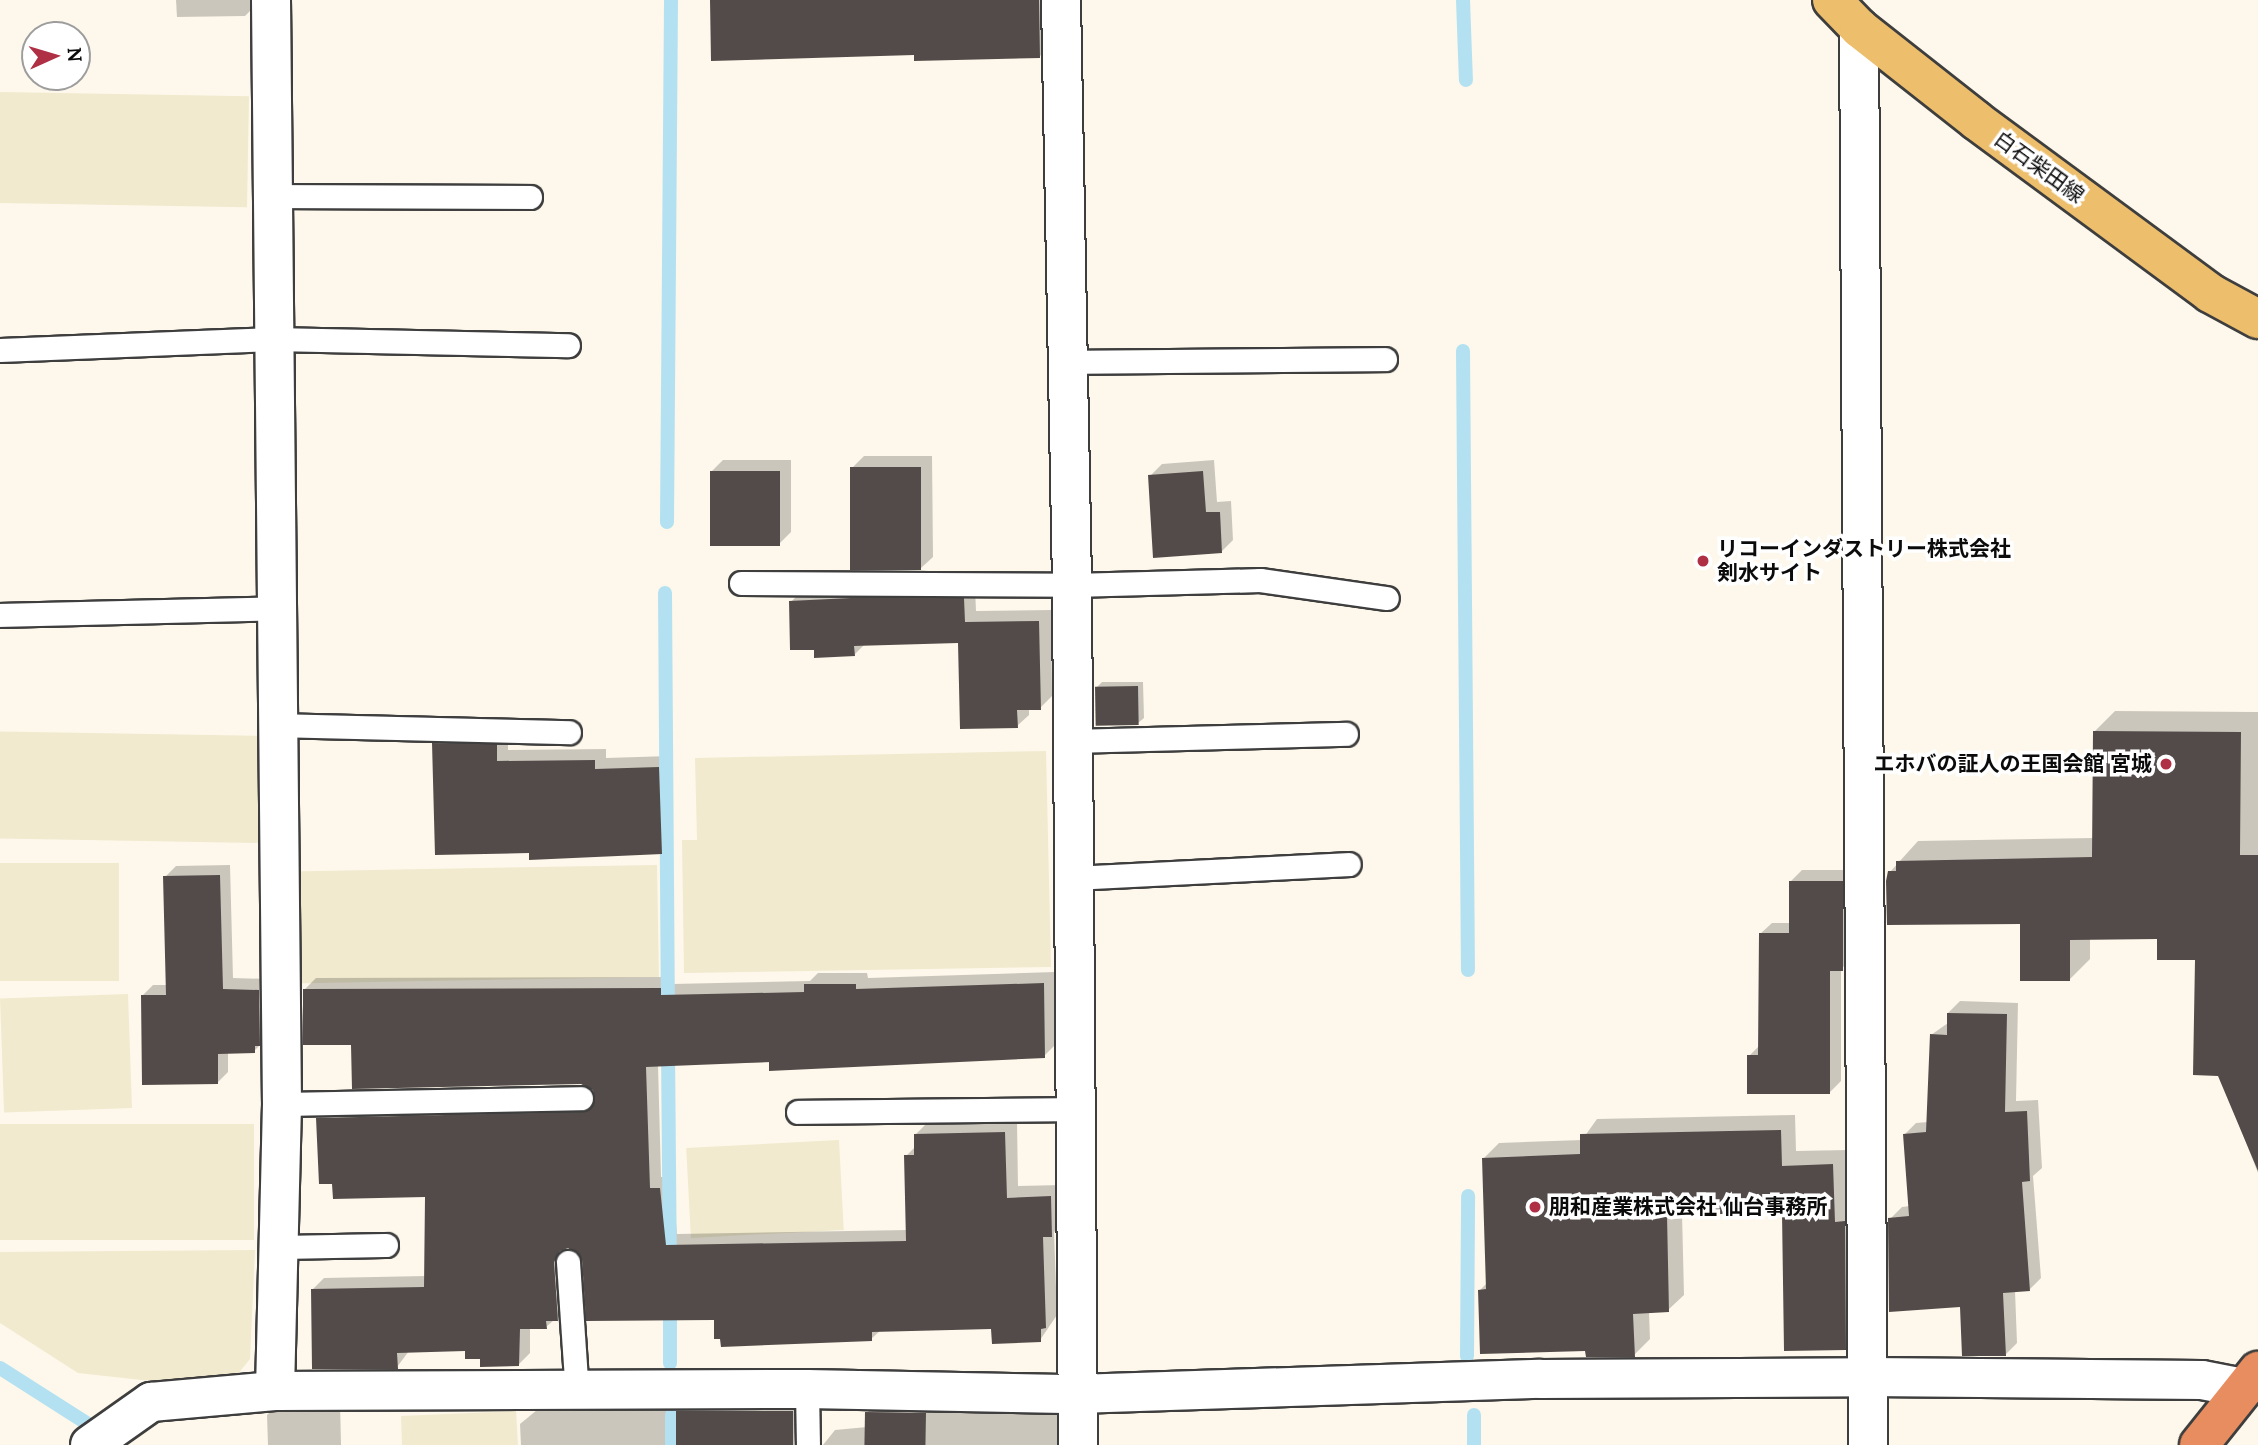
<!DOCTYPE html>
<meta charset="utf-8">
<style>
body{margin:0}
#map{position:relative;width:2258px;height:1445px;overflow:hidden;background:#fdf8eb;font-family:Lora,"Noto Sans JP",serif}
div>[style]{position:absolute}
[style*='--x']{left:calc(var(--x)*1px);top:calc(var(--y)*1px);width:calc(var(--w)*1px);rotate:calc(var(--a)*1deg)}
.farmland>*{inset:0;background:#f1eace;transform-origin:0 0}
.shadow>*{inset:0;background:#0003}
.stream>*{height:14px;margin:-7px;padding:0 7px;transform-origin:7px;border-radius:7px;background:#b4e1f1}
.building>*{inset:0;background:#534b49;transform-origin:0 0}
.roads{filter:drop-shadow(2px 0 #3e3e3e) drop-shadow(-2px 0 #3e3e3e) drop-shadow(0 2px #3e3e3e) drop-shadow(0 -2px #3e3e3e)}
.lane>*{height:23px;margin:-11.5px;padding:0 11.5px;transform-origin:11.5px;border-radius:11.5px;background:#fff}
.street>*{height:38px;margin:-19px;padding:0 19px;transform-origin:19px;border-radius:19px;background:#fff}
.primary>*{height:38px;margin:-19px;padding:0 19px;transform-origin:19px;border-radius:19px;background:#edbe6c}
.highway>*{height:38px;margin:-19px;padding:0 19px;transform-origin:19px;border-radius:19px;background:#e88d5f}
.dots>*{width:19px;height:19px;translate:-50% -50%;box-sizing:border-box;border:4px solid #fff;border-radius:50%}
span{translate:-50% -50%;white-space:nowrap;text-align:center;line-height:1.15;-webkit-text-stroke:7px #fff;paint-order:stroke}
.street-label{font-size:21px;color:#0b0b0b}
.poi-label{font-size:21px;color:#0b0b0b;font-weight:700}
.left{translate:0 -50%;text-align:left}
.right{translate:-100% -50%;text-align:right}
.north{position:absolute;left:21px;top:21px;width:70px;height:70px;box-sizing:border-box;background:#fff;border:2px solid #9d9d9d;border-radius:50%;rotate:86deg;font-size:19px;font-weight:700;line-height:28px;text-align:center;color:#0b0b0b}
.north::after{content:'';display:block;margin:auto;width:24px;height:32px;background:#af2f45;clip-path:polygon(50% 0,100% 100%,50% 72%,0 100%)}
</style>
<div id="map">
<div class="farmland">
<div style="left:0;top:92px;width:249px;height:111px;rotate:1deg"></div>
<div style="left:264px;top:736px;width:107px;height:264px;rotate:91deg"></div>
<div style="clip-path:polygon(1046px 751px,1051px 967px,684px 973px,682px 840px,697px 840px,695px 758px)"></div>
<div style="left:119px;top:863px;width:118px;height:119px;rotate:90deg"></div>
<div style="left:657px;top:865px;width:112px;height:367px;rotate:89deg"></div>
<div style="left:128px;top:994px;width:114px;height:128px;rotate:88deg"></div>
<div style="left:254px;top:1124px;width:116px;height:254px;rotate:90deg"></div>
<div style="left:839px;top:1140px;width:90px;height:153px;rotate:87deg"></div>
<div style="clip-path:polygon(255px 1250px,250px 1359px,237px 1375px,151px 1381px,78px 1373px,0 1323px,0 1252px)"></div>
<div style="clip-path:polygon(516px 1411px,518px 1445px,402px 1445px,401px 1416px)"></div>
</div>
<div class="shadow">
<div style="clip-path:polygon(176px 0,255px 0,256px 5px,245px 16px,177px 17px)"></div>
<div style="clip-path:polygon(712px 0,1050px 0,1051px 45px,1039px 57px,916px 53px)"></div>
<div style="clip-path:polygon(864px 456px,932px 456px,933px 557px,921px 568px,852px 468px)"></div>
<div style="clip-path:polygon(723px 460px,791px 460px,791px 532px,779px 544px,712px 471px)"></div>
<div style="clip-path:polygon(1214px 460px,1217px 502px,1231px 501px,1233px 540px,1221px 552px,1150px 476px,1162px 464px)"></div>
<div style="clip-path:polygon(975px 587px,976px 611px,1051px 610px,1052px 696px,1040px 708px,1029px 708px,1029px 715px,1017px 726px,960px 642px,865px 644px,854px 655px,815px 648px,791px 602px,802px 590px)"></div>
<div style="clip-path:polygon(1102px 682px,1143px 682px,1144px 718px,1138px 723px,1096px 688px)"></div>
<div style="clip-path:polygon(2115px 711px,2258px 712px,2258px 1173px,2219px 1074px,2197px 958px,2158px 937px,2090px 938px,2090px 959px,2069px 980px,2021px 922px,1890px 872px,1918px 841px,2094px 838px,2094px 732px)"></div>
<div style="clip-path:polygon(445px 732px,508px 733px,508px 750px,606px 749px,606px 758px,670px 756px,673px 840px,662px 852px,531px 858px,531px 851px,434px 743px)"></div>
<div style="clip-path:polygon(230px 865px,233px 978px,269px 979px,265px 1040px,254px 1051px,228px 1052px,228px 1072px,217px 1083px,142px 996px,153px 985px,168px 985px,165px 877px,176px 866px)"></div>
<div style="clip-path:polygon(1802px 870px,1853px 870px,1854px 957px,1841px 969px,1841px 1081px,1830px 1092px,1749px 1056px,1760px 1045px,1760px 934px,1772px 923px,1790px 923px,1790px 882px)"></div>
<div style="clip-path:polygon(1055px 972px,1056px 1044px,1044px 1056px,658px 1065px,661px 1177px,672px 1177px,677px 1234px,908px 1230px,906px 1156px,916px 1146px,915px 1135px,927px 1123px,1017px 1121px,1018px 1186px,1062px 1185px,1063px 1223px,1054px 1232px,1057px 1315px,1040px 1340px,993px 1327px,881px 1330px,871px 1339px,715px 1318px,584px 1260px,568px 1246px,569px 1307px,546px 1327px,530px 1327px,530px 1353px,518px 1365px,466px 1350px,409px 1351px,397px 1367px,312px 1290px,324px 1278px,426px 1276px,426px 1195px,318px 1119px,330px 1107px,596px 1100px,594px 1089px,581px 1082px,353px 1043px,304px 990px,316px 978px,672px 977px,672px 984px,810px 981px,818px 973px,867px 973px,868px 978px)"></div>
<div style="clip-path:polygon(1960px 1001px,2018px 1003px,2016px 1101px,2038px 1100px,2042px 1168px,2033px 1176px,2041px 1278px,2030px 1289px,2015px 1291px,2017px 1343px,2005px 1355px,1890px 1219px,1902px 1207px,1910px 1206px,1905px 1134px,1916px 1123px,1928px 1122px,1931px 1035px,1948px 1023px,1948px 1013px)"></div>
<div style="clip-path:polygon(1795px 1115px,1796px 1151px,1848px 1150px,1860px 1333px,1845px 1348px,1784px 1211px,1682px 1213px,1684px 1295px,1668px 1310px,1649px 1312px,1650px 1339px,1634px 1355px,1587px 1349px,1480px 1290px,1487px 1283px,1484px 1158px,1499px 1143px,1582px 1140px,1597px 1119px)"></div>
<div style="clip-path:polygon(804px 1400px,814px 1445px,521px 1445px,520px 1424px,543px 1405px)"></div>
<div style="clip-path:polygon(878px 1401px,1067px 1405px,1069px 1445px,823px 1445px,835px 1430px,867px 1427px,867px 1413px)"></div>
<div style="clip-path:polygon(340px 1402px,341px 1445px,268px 1445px,267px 1415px,279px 1403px)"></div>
</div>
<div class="stream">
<div style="--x:1463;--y:0;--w:80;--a:87.9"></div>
<div style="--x:1463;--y:351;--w:619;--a:89.54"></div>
<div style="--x:667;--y:522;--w:522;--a:-89.56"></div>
<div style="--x:665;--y:593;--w:418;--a:89.6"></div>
<div style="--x:668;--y:1049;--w:214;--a:89.5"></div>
<div style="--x:670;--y:1301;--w:62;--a:90"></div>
<div style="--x:1467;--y:1356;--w:160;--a:-89.6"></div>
<div style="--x:0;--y:1368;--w:121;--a:32.5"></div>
<div style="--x:672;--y:1415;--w:30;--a:90"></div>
<div style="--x:1474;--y:1445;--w:30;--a:-90"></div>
</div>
<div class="building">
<div style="clip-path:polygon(710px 0,1039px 0,1040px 58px,914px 61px,914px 55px,711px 61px)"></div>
<div style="left:850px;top:467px;width:71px;height:103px"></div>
<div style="left:710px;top:471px;width:70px;height:75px"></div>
<div style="clip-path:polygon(1203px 471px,1206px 512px,1220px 512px,1222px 553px,1153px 558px,1148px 475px)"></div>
<div style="clip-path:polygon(851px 598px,964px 598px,965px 622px,1039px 621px,1041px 710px,1017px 710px,1018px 728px,960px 729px,958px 643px,854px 646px,855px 656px,814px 658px,814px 650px,790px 650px,789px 601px)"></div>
<div style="left:1138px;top:686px;width:39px;height:43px;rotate:89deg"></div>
<div style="clip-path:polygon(2093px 731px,2241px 732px,2240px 855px,2258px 855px,2258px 1171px,2218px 1076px,2193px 1075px,2195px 960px,2157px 960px,2157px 939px,2070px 940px,2070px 981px,2020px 981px,2020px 924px,1887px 925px,1886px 881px,1888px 871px,1896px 871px,1896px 861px,2092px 857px)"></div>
<div style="clip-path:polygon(432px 743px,497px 744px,497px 761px,595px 760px,595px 769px,659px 767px,662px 854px,529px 860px,529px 853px,435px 855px)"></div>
<div style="clip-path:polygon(220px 875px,223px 989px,259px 990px,260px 1046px,255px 1046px,255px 1053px,218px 1054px,218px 1084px,142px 1085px,141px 995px,166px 995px,163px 876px)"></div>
<div style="clip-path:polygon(1789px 881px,1843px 881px,1843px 971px,1830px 971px,1830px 1094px,1747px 1094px,1747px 1055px,1758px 1055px,1759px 933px,1789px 933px)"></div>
<div style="clip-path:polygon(1044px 983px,1045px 1058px,769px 1071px,769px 1062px,646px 1067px,650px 1188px,660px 1188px,666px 1245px,906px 1241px,904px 1155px,914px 1155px,914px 1134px,1005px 1132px,1007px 1198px,1051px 1196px,1052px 1237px,1043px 1237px,1046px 1328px,1041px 1329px,1041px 1342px,992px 1344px,991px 1329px,872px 1332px,872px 1341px,721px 1347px,720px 1339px,714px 1339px,714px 1320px,586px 1321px,582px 1260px,568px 1248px,560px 1251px,554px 1262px,558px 1321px,546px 1321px,547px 1329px,520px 1329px,519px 1366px,480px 1367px,480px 1359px,465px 1359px,465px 1351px,397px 1353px,398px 1369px,312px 1369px,311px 1289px,424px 1287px,425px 1197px,333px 1199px,332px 1184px,319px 1184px,316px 1118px,581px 1112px,589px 1110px,595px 1098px,593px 1090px,581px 1084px,352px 1089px,351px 1045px,303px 1045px,303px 989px,661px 988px,661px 995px,804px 992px,804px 984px,856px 984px,856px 989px)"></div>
<div style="clip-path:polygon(1947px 1013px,2007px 1014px,2005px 1112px,2027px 1111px,2030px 1181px,2022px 1182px,2030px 1291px,2003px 1293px,2006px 1356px,1962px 1356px,1960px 1307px,1889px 1312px,1888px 1218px,1909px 1216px,1903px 1134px,1926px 1132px,1930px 1034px,1947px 1035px)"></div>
<div style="clip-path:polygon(1781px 1130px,1782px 1166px,1833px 1164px,1835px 1222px,1845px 1221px,1846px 1350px,1784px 1351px,1782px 1213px,1667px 1215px,1669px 1312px,1633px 1314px,1635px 1357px,1586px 1357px,1585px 1351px,1480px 1354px,1478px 1290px,1486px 1289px,1482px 1158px,1580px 1154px,1580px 1134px)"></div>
<div style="left:676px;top:1411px;width:117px;height:34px"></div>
<div style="left:865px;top:1412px;width:61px;height:33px;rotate:1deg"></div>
</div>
<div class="roads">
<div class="lane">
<div style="--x:271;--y:196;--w:259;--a:0.2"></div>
<div style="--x:0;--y:350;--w:273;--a:-2.3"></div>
<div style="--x:273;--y:339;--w:295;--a:1.2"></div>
<div style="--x:1065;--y:362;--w:320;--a:-0.5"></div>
<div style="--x:741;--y:583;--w:331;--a:0.3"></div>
<div style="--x:1072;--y:585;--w:188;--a:-1.5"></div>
<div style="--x:1260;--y:580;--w:128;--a:8.1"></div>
<div style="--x:0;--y:615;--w:278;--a:-1.4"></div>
<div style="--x:275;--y:725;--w:294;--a:1.4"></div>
<div style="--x:1073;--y:741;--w:273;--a:-1.5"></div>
<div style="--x:1074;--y:878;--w:275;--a:-2.9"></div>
<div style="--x:282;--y:1104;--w:299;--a:-1.1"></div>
<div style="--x:798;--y:1112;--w:274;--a:-0.6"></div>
<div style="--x:280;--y:1247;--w:106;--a:-1.1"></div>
<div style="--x:568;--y:1262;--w:131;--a:86.1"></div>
<div style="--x:807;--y:1389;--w:56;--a:89"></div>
</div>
<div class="street">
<div style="--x:271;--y:0;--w:1104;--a:89.43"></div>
<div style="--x:282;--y:1104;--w:287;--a:91.4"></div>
<div style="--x:1061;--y:0;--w:585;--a:88.92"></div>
<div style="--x:1072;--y:585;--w:860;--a:89.6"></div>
<div style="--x:1859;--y:28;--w:1417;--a:89.64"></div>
<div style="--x:90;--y:1445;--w:75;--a:-35.2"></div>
<div style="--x:151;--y:1402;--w:124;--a:-5.1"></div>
<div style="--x:275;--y:1391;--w:532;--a:-0.22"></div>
<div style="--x:807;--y:1389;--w:270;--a:1.1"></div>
<div style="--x:1077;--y:1394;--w:463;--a:-1.9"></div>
<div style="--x:1540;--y:1379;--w:329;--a:-0.3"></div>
<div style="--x:1869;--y:1377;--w:333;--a:0.5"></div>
<div style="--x:2202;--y:1380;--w:43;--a:10.8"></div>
</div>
<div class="primary">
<div style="--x:1832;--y:0;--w:39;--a:46"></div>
<div style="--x:1859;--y:28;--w:150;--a:38.2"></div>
<div style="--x:1977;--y:121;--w:290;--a:36.4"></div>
<div style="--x:2210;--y:293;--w:55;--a:28.4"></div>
</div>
<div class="highway">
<div style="--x:2199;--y:1445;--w:95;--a:-51.4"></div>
</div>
</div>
<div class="dots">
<div style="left:1703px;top:561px;background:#af2f45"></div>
<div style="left:2166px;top:764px;background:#af2f45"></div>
<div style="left:1535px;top:1207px;background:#af2f45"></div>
</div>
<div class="street-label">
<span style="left:2039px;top:167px;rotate:36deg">白石柴田線</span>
</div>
<div class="poi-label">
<span class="left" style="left:1717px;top:561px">リコーインダストリー株式会社<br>剣水サイト</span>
<span class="right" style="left:2152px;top:764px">エホバの証人の王国会館 宮城</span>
<span class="left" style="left:1549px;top:1207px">朋和産業株式会社 仙台事務所</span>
</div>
<div class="north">N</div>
</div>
